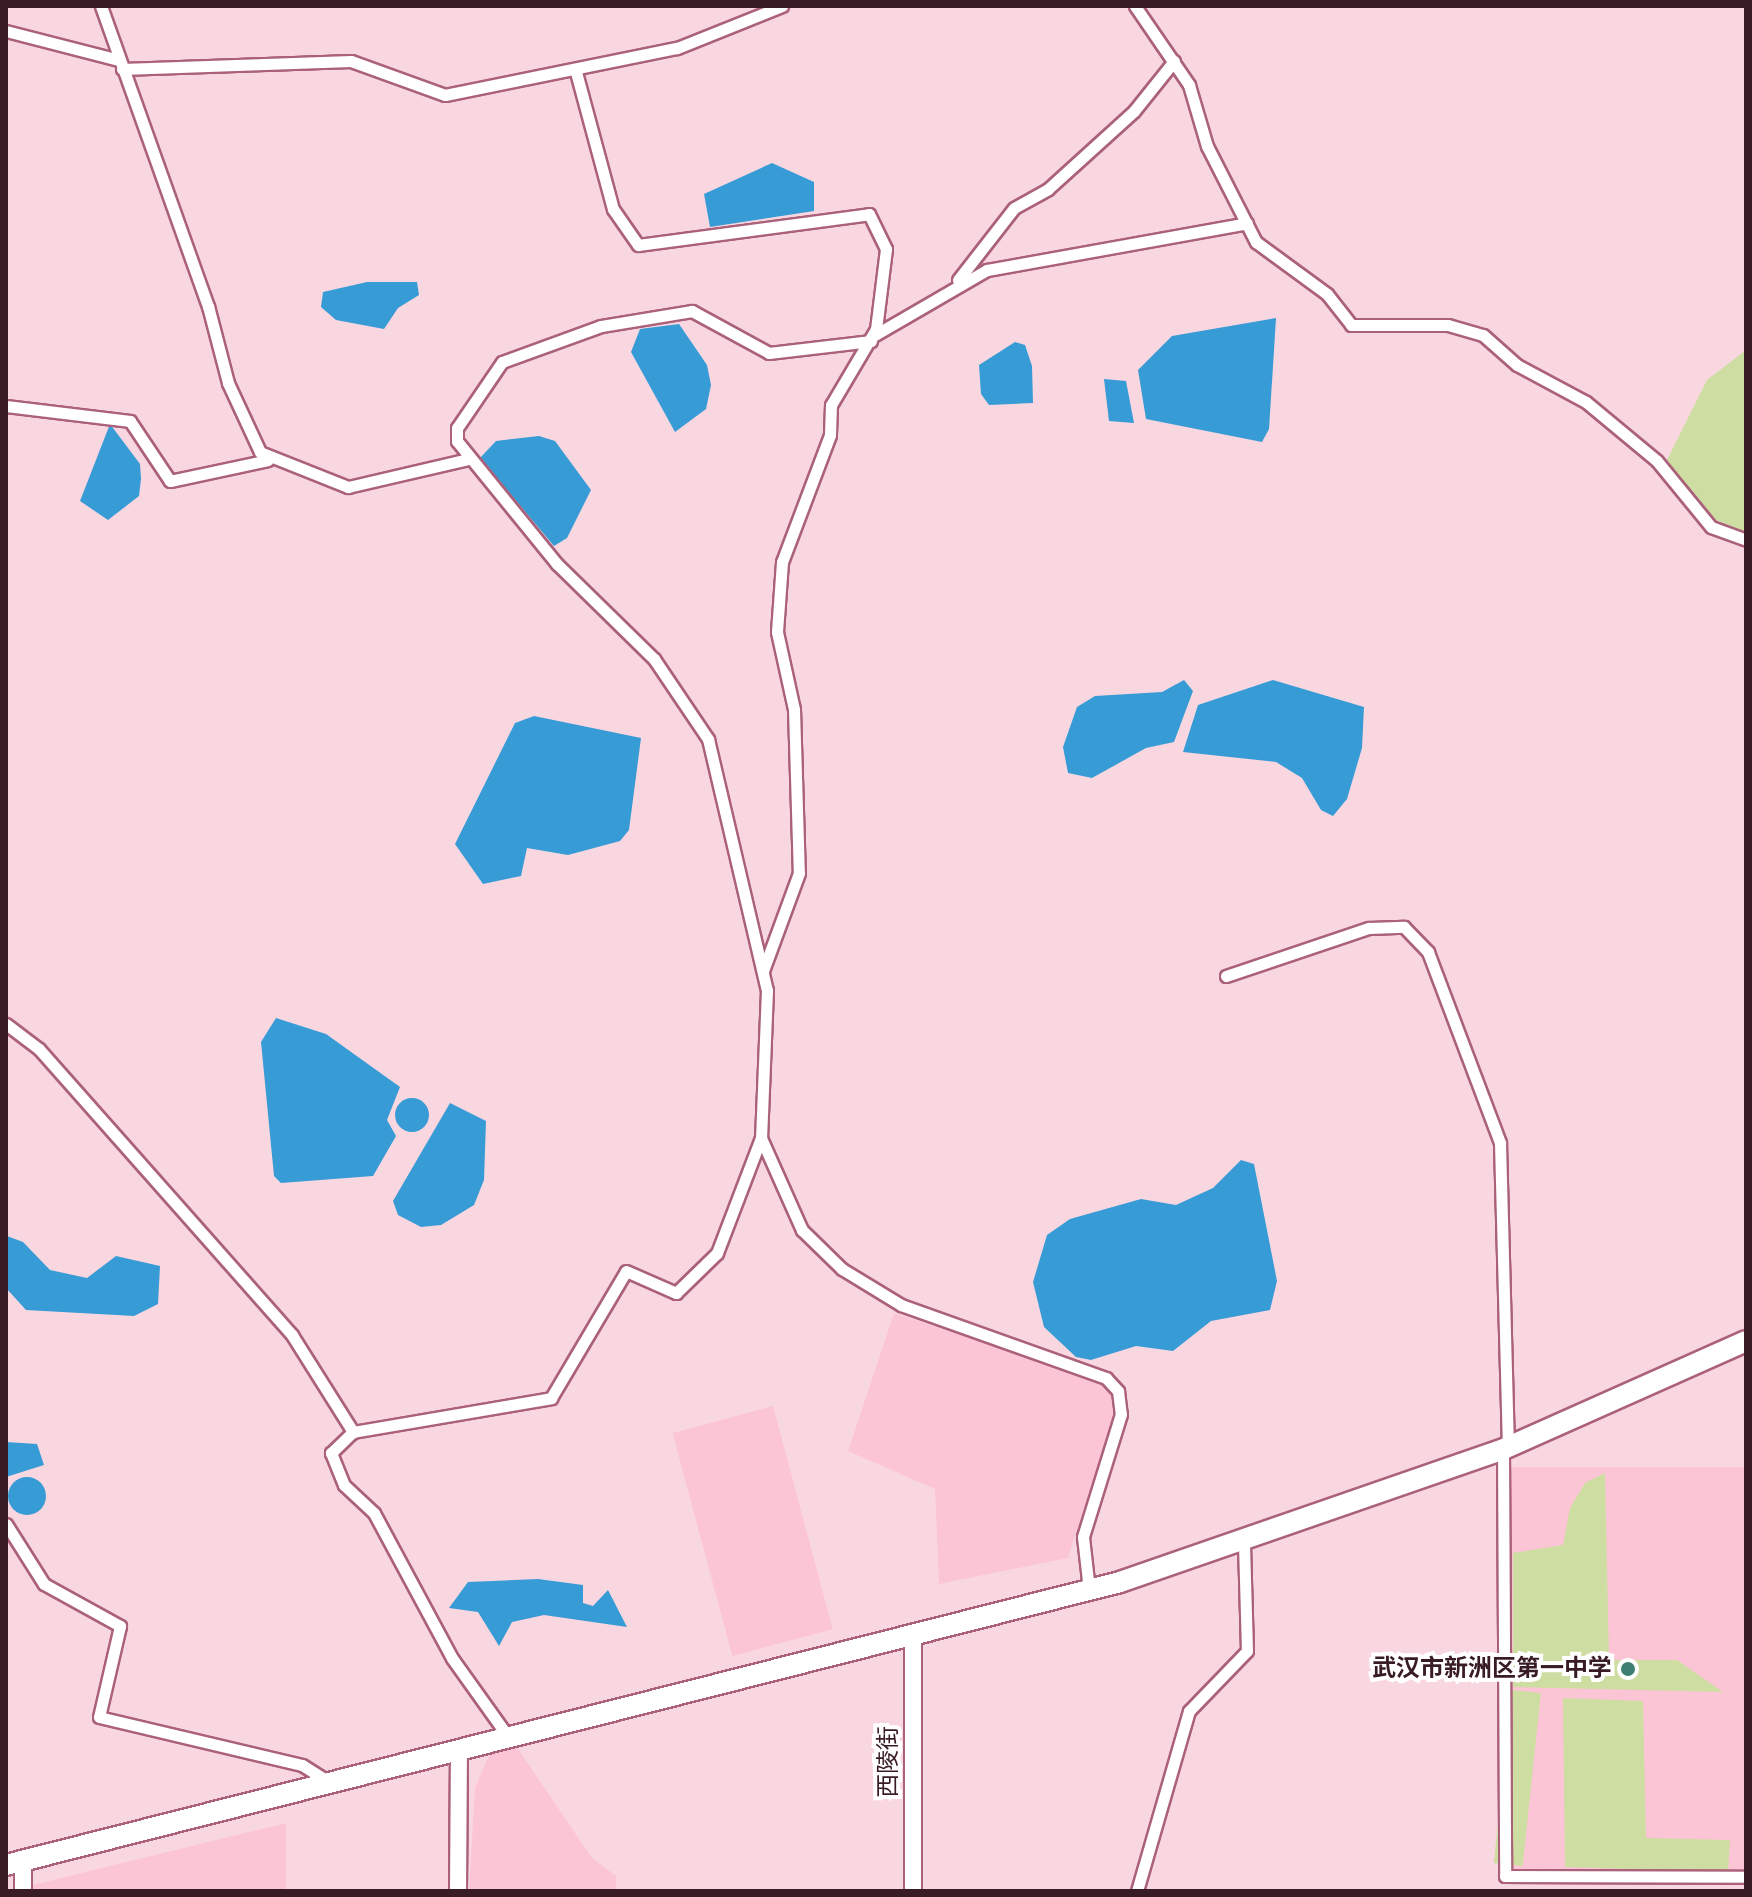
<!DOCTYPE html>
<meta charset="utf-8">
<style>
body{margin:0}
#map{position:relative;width:1752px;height:1897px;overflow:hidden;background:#f9d7e1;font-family:"Varela Round","Noto Sans SC",sans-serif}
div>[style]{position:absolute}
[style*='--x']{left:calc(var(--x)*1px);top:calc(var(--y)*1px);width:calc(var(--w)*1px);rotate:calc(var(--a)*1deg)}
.built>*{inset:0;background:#fcc5d5;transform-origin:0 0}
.green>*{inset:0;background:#cedda1;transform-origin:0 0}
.water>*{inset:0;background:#379bd5}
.round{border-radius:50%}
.roads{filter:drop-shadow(2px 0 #ab617a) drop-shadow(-2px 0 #ab617a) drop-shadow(0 2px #ab617a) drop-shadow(0 -2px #ab617a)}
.street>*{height:11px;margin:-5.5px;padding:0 5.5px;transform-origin:5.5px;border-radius:5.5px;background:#fff}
.secondary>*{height:16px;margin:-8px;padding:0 8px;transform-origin:8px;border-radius:8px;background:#fff}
.highway>*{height:20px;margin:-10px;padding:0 10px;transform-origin:10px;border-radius:10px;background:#fff}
.dots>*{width:22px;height:22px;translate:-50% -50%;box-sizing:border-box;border:4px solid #fff;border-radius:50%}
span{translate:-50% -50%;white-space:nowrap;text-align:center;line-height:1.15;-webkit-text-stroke:8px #fff;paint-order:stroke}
.poi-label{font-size:24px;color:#391b26;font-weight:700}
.right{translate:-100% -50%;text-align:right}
.street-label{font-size:24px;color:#391b26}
.frame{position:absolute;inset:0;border:8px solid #391b26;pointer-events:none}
</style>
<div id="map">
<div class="built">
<div style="clip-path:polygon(894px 1313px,1109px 1384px,1118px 1403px,1068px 1558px,939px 1584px,935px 1489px,848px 1451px)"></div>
<div style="left:773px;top:1406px;width:231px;height:104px;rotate:75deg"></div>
<div style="left:1511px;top:1467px;width:235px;height:405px"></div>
<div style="clip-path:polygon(514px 1743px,592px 1858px,616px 1876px,616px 1891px,469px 1891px,475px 1788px,492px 1748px)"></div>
<div style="clip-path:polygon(286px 1823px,286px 1891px,33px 1891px,33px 1885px)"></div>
</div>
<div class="green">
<div style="clip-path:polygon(1746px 350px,1746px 533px,1716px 520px,1666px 462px,1707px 380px)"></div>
<div style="clip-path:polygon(1605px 1473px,1609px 1660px,1677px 1660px,1723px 1692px,1513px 1687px,1513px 1553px,1563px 1545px,1570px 1508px,1585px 1483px)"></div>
<div style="left:1512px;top:1690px;width:29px;height:174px;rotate:6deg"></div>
<div style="clip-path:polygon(1563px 1698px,1643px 1701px,1646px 1838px,1730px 1840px,1728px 1872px,1565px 1867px)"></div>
</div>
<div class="water">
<div style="clip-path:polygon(772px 163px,814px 182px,814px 211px,710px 227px,704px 194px)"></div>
<div style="clip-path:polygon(367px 282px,417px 282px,419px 295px,398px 308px,384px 329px,336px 320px,321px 307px,323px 292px)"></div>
<div style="clip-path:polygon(1276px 318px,1269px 429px,1262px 442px,1146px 419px,1138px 370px,1172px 336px)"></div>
<div style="clip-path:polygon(679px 324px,707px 365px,711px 385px,706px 409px,675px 432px,631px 352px,640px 329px)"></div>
<div style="clip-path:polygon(1015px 342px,1025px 345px,1032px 366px,1033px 403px,989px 405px,981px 394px,979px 365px)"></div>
<div style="clip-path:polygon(1104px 379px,1126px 381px,1134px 423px,1109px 421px)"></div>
<div style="clip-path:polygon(110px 424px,140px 464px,141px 479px,139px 496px,108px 520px,80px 501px)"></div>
<div style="clip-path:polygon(539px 436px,555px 441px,591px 490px,567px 538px,554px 546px,480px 458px,496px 441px)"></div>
<div style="clip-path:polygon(1184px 680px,1193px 691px,1174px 742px,1146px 748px,1092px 778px,1068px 773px,1063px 747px,1077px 707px,1095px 696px,1162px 692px)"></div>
<div style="clip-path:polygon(1273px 680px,1364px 707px,1362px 748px,1347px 799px,1333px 816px,1321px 810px,1302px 778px,1276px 762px,1183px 752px,1198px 705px)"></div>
<div style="clip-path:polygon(534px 716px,641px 738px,629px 830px,620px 841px,568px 855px,527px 848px,521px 876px,483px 884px,455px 844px,515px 723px)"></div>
<div style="clip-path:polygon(276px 1018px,326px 1034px,400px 1087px,387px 1120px,396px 1136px,373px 1176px,281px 1183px,274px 1176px,261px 1042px)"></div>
<div class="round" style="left:395px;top:1098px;width:34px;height:34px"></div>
<div style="clip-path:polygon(450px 1103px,486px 1121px,484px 1180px,474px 1205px,441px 1225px,421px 1227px,398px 1215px,393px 1201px)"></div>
<div style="clip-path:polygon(1241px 1160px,1254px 1164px,1277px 1281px,1270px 1310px,1211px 1321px,1173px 1351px,1136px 1346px,1091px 1360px,1076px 1357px,1044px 1327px,1033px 1282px,1047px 1235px,1070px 1219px,1141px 1199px,1176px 1205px,1213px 1188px)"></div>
<div style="clip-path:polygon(7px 1236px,23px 1242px,50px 1270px,87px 1278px,116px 1256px,160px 1266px,158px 1304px,134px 1316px,26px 1310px,6px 1288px)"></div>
<div style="clip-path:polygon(6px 1442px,37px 1444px,44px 1465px,6px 1477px)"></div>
<div class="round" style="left:8px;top:1477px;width:38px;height:38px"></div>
<div style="clip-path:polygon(538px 1579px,583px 1585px,583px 1603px,593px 1606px,608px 1590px,627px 1627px,544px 1615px,512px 1622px,499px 1646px,478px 1612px,449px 1608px,468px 1582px)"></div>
</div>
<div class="roads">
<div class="street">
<div style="--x:101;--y:6;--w:319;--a:70.4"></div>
<div style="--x:208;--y:306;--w:80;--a:75.4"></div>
<div style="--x:228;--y:383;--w:76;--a:65.1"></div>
<div style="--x:260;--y:452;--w:95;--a:21.7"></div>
<div style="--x:348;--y:487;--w:123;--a:-13.1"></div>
<div style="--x:1135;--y:6;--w:96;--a:55.6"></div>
<div style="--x:1189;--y:85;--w:64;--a:73.6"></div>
<div style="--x:1207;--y:146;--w:108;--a:63"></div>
<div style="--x:1256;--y:242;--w:88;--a:36.2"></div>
<div style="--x:1327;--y:294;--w:39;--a:52"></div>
<div style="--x:1351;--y:325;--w:97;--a:0"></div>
<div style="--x:1448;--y:325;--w:36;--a:16"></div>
<div style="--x:1483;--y:335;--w:45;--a:41.4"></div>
<div style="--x:1517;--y:365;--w:78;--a:28.2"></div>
<div style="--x:1586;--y:402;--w:92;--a:39.7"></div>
<div style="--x:1657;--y:461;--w:85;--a:50.7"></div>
<div style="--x:1711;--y:527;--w:37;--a:20"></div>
<div style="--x:6;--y:31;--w:117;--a:14.4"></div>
<div style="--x:122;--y:69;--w:229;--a:-2"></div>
<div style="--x:351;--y:61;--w:100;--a:19.9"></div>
<div style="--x:445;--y:95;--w:237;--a:-11.5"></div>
<div style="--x:677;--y:48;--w:113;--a:-21.8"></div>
<div style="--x:576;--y:72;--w:142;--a:74.9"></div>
<div style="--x:613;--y:209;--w:44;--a:55.2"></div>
<div style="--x:638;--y:245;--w:233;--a:-7.6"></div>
<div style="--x:869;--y:214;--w:39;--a:64"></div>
<div style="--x:886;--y:249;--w:81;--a:97.1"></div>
<div style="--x:876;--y:329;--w:88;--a:120.6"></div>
<div style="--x:831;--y:405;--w:30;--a:92"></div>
<div style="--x:830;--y:435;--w:136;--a:110.7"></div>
<div style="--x:782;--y:562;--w:70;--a:94.1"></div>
<div style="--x:777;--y:632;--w:79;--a:77.6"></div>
<div style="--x:794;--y:709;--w:164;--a:88.3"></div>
<div style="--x:799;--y:873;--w:104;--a:110.2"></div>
<div style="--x:958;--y:280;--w:91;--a:-52.1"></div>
<div style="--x:1014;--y:208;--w:39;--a:-29"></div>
<div style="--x:1048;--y:189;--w:116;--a:-42.2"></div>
<div style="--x:1134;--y:111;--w:64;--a:-51.3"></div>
<div style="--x:873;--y:336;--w:132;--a:-30.1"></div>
<div style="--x:987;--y:270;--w:264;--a:-10.2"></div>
<div style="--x:871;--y:341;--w:103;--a:173.3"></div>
<div style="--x:769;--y:353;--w:88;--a:-151.4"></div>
<div style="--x:692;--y:311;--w:92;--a:170.6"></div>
<div style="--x:601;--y:326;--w:105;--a:160"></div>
<div style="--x:502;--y:362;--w:80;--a:124.3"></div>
<div style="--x:457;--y:428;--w:13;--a:90"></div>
<div style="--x:457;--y:441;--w:159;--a:50.9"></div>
<div style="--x:557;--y:564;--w:136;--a:44.4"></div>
<div style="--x:654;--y:659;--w:97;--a:56"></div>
<div style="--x:708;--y:739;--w:258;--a:76.8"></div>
<div style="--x:767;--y:990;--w:148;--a:92.3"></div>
<div style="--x:761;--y:1138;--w:101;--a:66"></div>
<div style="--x:802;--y:1230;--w:56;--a:44.3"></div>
<div style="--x:842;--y:1269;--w:69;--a:31.4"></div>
<div style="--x:901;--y:1305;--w:218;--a:19.6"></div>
<div style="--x:1106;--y:1378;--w:18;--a:47"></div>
<div style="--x:1118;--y:1391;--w:23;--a:83"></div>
<div style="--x:1121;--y:1414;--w:129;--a:107.2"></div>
<div style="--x:1083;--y:1537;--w:53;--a:83.5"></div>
<div style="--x:6;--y:406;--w:125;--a:6.9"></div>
<div style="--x:130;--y:421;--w:72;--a:56.3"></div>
<div style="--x:170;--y:481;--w:100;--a:-12.1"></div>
<div style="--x:1226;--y:976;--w:151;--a:-18.6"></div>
<div style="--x:1369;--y:928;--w:35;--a:-2"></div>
<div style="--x:1404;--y:927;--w:35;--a:46"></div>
<div style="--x:1428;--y:952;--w:204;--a:69.3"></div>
<div style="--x:1500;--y:1143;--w:305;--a:88.5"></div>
<div style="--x:6;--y:1024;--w:41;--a:37.1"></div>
<div style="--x:39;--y:1049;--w:382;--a:48.5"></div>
<div style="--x:292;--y:1335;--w:115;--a:57.8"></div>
<div style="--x:1503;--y:1450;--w:426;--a:89.7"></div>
<div style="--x:1505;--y:1876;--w:241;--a:0.2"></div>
<div style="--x:6;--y:1524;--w:71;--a:57.7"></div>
<div style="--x:44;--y:1584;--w:87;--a:28.9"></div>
<div style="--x:120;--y:1626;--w:93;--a:103"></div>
<div style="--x:99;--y:1717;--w:209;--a:13.3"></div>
<div style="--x:302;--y:1765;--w:36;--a:32"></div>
<div style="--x:509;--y:1738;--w:98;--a:-125.5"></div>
<div style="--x:452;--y:1658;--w:165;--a:-118.3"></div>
<div style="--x:374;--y:1513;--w:41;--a:-137"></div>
<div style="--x:344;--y:1485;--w:35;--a:-112"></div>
<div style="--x:331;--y:1453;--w:30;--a:-44"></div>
<div style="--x:353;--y:1432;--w:201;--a:-9.7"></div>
<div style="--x:551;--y:1398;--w:147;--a:-59.4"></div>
<div style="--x:626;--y:1271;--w:55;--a:23.7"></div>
<div style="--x:676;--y:1293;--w:57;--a:-44.3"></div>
<div style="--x:717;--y:1253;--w:123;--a:-69.1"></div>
<div style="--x:1137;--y:1891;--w:187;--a:-73.9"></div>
<div style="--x:1189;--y:1711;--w:83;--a:-46"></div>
<div style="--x:1247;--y:1651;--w:109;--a:-91.6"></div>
</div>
<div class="secondary">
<div style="--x:913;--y:1633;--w:258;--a:90"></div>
<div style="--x:23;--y:1891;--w:30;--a:-90"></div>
<div style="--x:458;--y:1891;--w:140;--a:-89.6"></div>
</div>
<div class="highway">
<div style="--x:6;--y:1865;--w:1149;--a:-14.25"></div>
<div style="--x:1120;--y:1582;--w:401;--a:-19.1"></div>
<div style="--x:1499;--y:1451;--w:270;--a:-24"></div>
</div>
</div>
<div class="dots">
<div style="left:1628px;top:1669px;background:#3d8073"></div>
</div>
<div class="poi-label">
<span class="right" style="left:1612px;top:1669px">武汉市新洲区第一中学</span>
</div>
<div class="street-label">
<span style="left:889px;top:1762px;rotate:-90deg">西陵街</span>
</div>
<div class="frame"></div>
</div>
